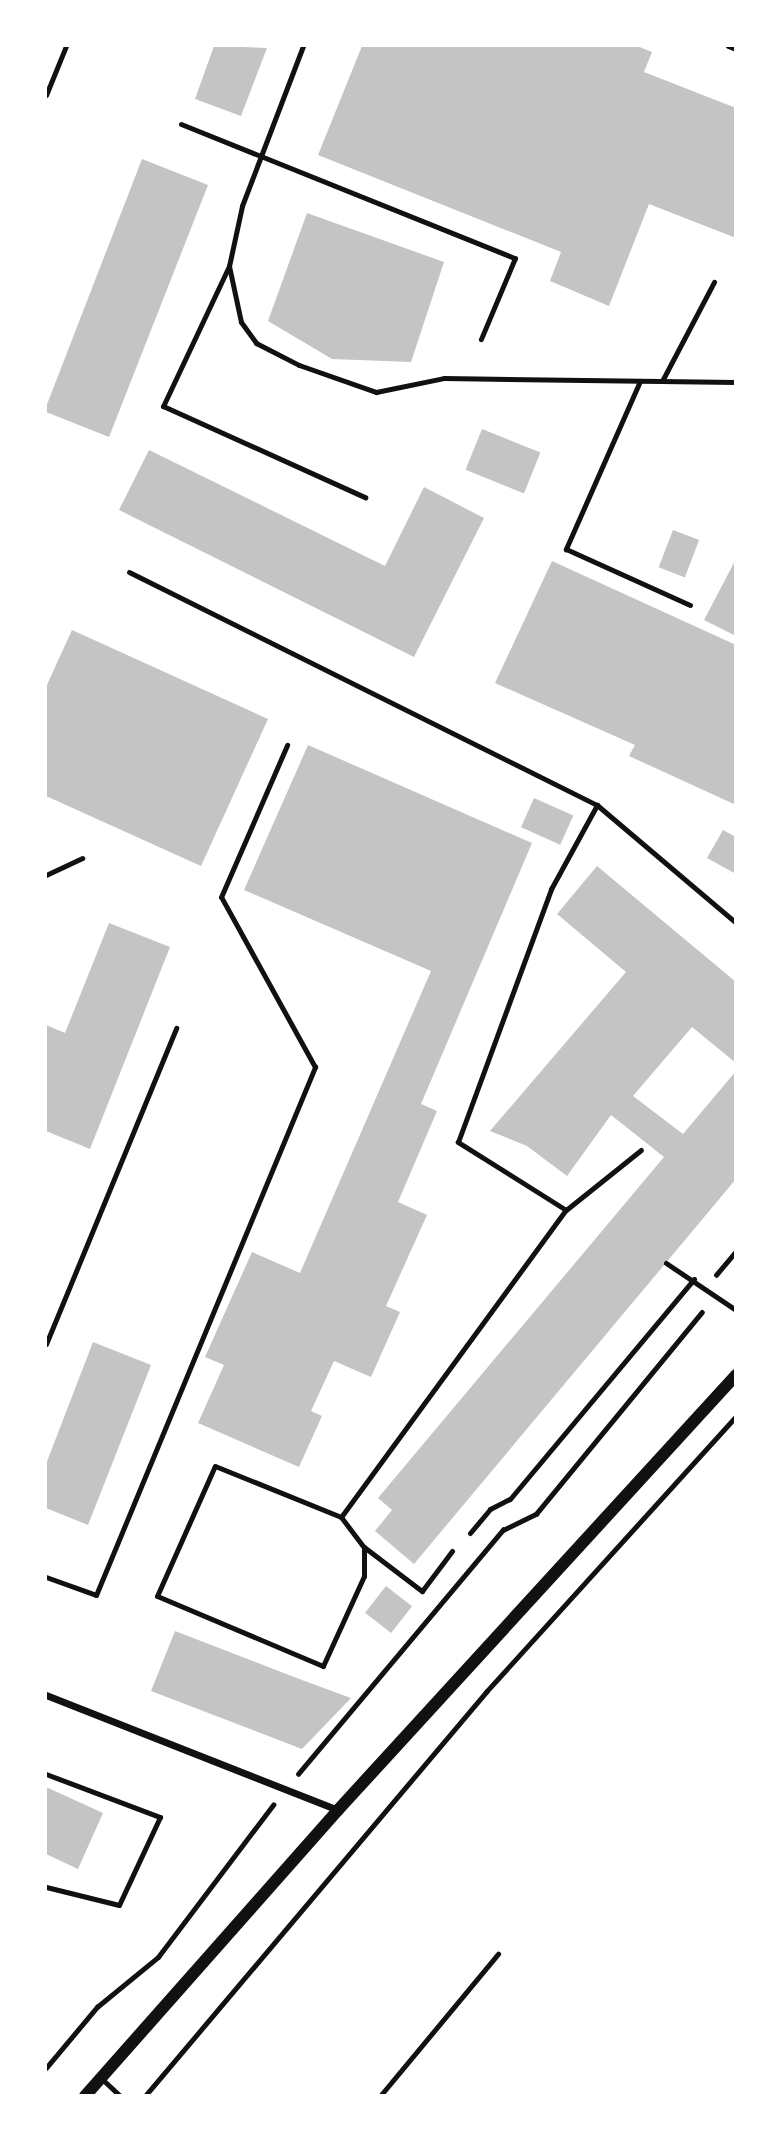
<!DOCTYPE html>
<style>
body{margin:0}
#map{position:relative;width:781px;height:2141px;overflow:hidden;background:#fff;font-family:Lato,sans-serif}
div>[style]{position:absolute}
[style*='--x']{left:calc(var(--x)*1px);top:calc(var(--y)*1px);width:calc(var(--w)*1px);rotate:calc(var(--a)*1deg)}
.building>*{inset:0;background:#c4c4c4;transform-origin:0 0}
.path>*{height:4.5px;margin:-2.25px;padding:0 2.25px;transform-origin:2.25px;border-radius:2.25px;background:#111}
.service>*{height:5px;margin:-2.5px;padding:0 2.5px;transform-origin:2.5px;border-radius:2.5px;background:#111}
.minor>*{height:7px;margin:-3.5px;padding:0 3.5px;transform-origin:3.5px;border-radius:3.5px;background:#111}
.tertiary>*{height:12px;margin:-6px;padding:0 6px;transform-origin:6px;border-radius:6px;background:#111}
span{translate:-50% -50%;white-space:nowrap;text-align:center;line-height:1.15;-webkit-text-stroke:5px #fff;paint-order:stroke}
.frame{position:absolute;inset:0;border:47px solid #fff;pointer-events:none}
</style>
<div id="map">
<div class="building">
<div style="clip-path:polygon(214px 46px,267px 48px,241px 116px,195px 99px)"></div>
<div style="clip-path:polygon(362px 46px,637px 46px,652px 52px,644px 72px,736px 108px,736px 238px,649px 204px,609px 306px,550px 281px,561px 252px,318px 155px)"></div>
<div style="clip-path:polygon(142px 159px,208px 185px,109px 437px,46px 412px,46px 407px)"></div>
<div style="clip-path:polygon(307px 213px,444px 262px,411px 362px,332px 359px,268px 321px)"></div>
<div style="left:482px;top:429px;width:63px;height:44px;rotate:22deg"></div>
<div style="clip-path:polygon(149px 450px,385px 566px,424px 487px,484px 518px,414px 657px,119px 510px)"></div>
<div style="left:673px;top:530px;width:28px;height:40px;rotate:21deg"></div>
<div style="clip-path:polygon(736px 559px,736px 636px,704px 620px)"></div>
<div style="clip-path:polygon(552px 561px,736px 645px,736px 805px,629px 756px,635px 745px,495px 683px)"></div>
<div style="clip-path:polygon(72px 630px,268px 719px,201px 866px,46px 796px,46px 687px)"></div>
<div style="clip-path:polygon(308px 745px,532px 843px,421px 1104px,437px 1111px,398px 1202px,427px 1215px,386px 1306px,400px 1312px,371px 1377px,334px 1361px,311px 1411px,322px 1416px,299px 1467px,198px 1423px,224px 1365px,205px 1357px,252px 1252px,300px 1273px,431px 971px,244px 890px)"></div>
<div style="left:534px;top:798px;width:43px;height:32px;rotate:24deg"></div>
<div style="clip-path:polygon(723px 830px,736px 837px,736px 874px,707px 858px)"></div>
<div style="clip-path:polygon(597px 866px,736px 982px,736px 1063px,692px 1027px,633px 1096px,683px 1134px,736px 1071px,736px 1179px,414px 1564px,375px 1531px,392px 1510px,378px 1498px,664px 1157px,611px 1115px,567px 1176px,527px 1146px,490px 1131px,626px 972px,557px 914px)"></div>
<div style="clip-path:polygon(109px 923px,170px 947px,90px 1149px,46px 1131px,46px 1025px,65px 1033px)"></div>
<div style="clip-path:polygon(93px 1342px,151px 1365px,88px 1525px,46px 1508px,46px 1464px)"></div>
<div style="left:386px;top:1586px;width:33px;height:34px;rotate:38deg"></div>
<div style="clip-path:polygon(175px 1631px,302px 1680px,351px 1698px,302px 1749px,151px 1691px)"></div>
<div style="clip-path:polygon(46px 1787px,103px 1813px,78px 1869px,46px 1854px)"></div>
</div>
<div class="path">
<div style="--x:716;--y:1275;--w:31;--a:-50"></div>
<div style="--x:298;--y:1774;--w:319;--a:-50"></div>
<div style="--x:503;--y:1530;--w:37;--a:-26"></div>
<div style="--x:536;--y:1514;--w:261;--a:-50.6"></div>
<div style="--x:46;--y:2068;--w:80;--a:-50.1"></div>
<div style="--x:97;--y:2007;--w:79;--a:-39.3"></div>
<div style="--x:158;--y:1957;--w:191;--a:-52.9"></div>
<div style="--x:145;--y:2096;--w:529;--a:-49.83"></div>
<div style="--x:486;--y:1692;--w:372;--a:-47.8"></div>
</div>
<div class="service">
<div style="--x:303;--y:46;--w:171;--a:110.9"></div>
<div style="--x:242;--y:206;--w:61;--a:102.2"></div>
<div style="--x:229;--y:266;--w:57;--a:77.9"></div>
<div style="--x:241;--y:322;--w:26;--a:54"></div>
<div style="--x:256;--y:343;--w:48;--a:27.1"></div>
<div style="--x:299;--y:365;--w:82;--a:19.3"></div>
<div style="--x:376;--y:392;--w:69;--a:-11.6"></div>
<div style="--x:444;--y:378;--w:292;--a:0.8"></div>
<div style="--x:728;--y:46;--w:9;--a:21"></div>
<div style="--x:46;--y:95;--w:53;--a:-67.8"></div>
<div style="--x:181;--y:124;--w:360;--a:21.9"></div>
<div style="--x:515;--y:258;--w:88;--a:112.8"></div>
<div style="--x:229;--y:266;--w:155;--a:115.2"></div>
<div style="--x:163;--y:406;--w:222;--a:24.3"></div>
<div style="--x:640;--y:381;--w:184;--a:113.8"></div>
<div style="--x:566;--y:549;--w:136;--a:24.3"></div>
<div style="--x:662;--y:381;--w:112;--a:-62.3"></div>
<div style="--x:129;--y:572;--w:523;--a:26.47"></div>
<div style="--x:597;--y:805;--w:182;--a:40.3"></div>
<div style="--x:46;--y:875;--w:40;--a:-25"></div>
<div style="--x:566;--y:1210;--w:96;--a:-38.7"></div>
<div style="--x:666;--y:1263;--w:84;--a:33.9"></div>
<div style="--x:46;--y:1344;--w:342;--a:-67.6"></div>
<div style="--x:341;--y:1517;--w:38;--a:53"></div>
<div style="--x:364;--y:1547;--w:29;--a:90"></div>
<div style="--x:364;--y:1576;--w:99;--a:114.5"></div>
<div style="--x:323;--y:1666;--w:180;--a:-157.1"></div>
<div style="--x:157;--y:1596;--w:142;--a:-66"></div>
<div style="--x:215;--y:1466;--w:136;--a:22"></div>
<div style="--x:341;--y:1517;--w:381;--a:-53.8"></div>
<div style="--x:566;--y:1210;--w:128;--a:-147.8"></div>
<div style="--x:458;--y:1142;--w:270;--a:-69.8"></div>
<div style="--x:551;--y:889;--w:96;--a:-61.3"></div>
<div style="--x:470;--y:1533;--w:31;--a:-50"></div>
<div style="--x:490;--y:1509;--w:22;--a:-27"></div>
<div style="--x:510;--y:1499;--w:287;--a:-50.1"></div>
<div style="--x:364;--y:1547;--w:73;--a:37.2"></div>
<div style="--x:422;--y:1591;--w:50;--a:-53.1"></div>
<div style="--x:46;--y:1577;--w:53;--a:19.8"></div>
<div style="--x:96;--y:1595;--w:572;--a:-67.47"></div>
<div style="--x:315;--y:1067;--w:194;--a:-118.9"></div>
<div style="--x:221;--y:897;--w:166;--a:-66.5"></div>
<div style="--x:46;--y:1774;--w:122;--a:20.7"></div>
<div style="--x:160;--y:1817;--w:97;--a:115"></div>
<div style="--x:119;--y:1905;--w:75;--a:-166.1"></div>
<div style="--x:102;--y:2079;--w:25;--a:43"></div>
<div style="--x:380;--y:2096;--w:185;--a:-50.3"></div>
</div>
<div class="minor">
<div style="--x:46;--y:1695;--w:314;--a:21.5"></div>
</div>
<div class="tertiary">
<div style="--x:85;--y:2096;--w:382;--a:-48.5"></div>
<div style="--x:338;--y:1810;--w:590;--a:-47.54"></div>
</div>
<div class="frame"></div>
</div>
